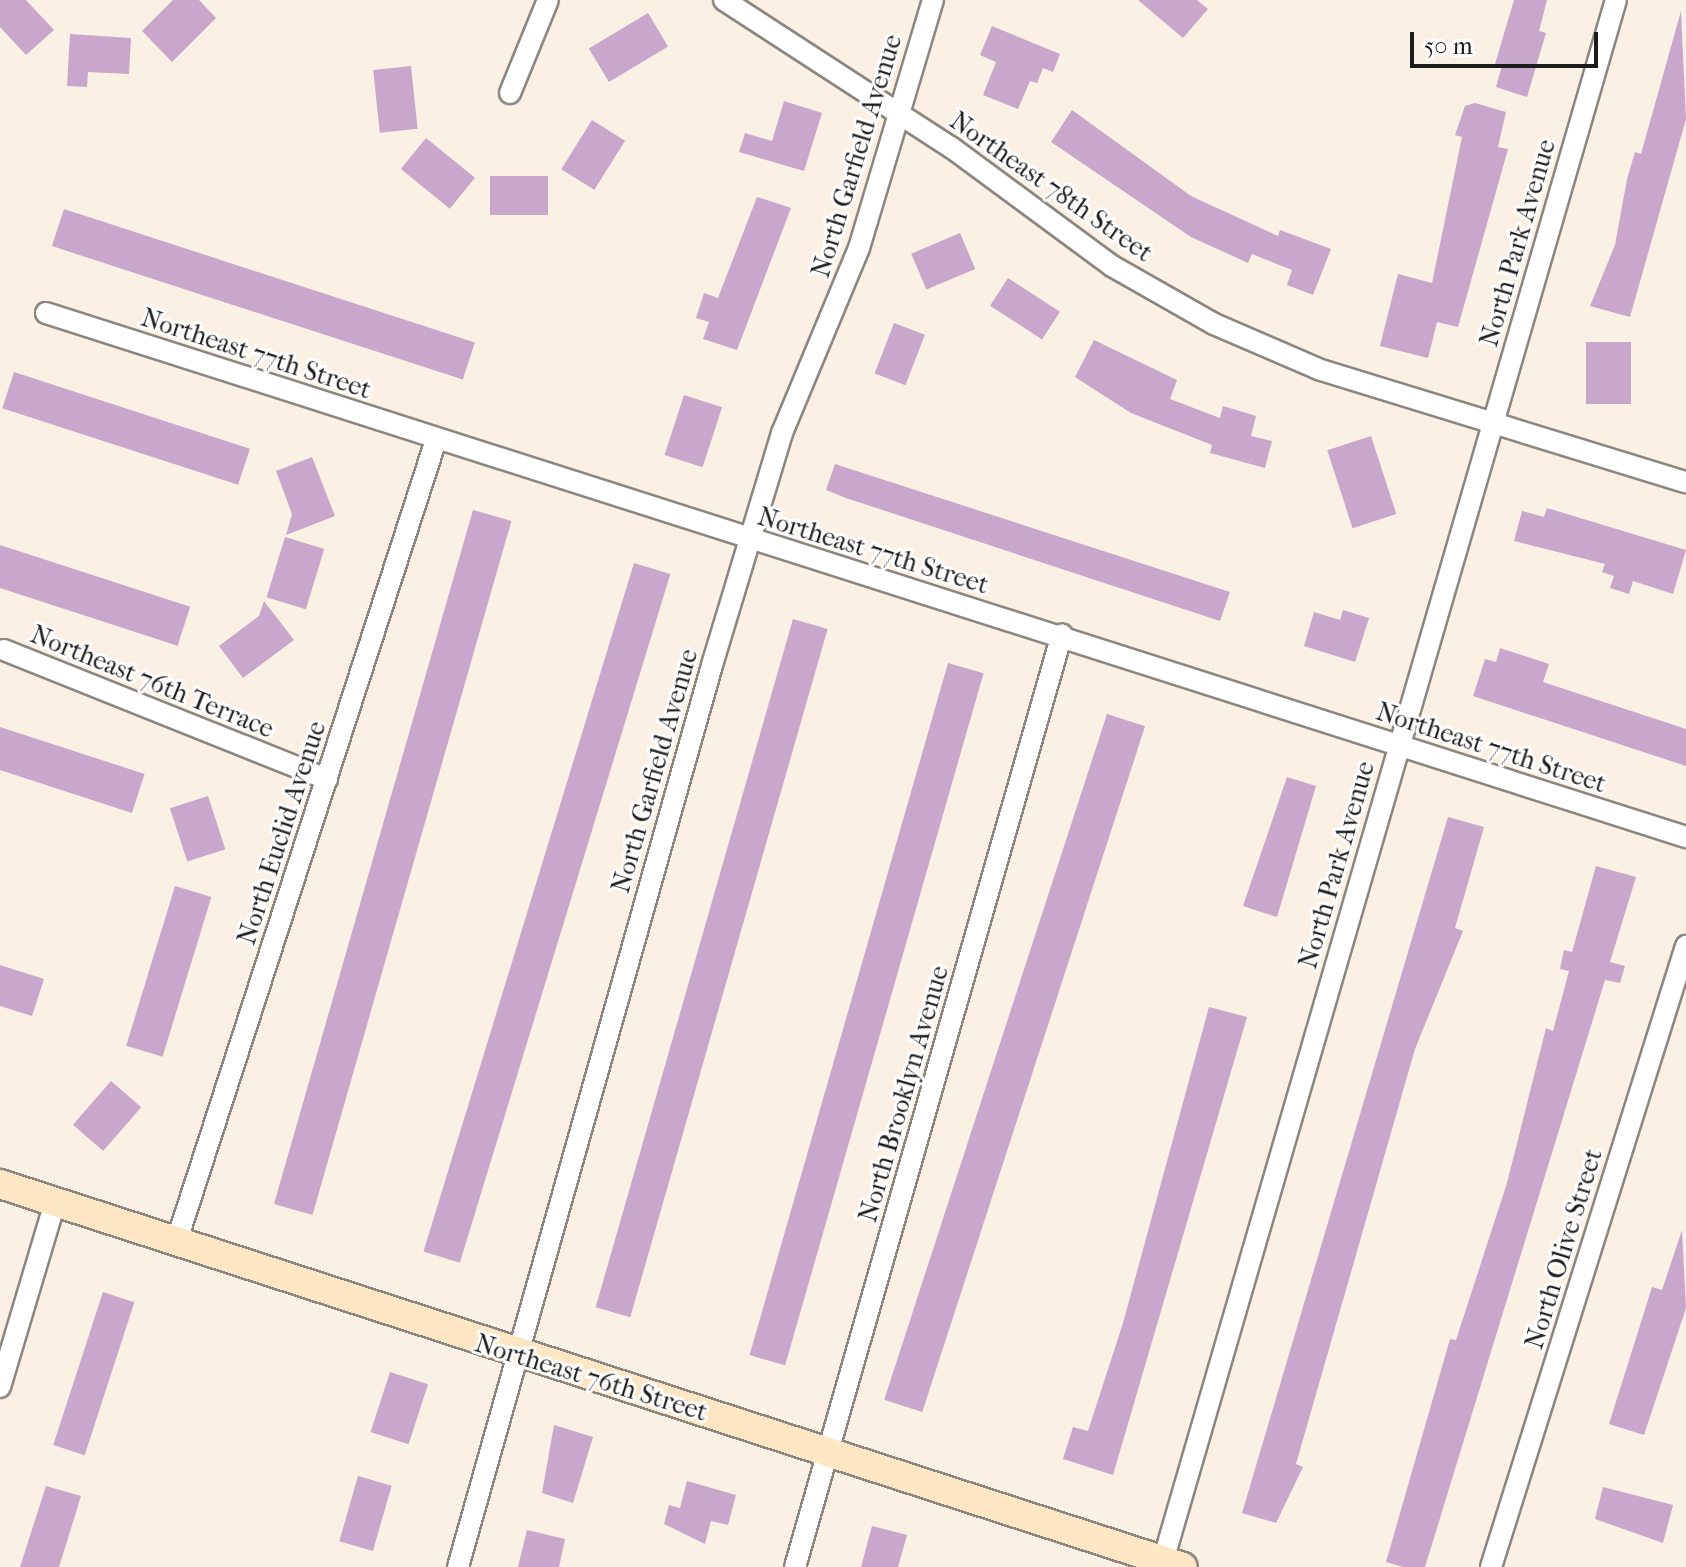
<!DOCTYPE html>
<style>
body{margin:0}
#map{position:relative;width:1686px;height:1567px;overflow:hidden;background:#faf0e3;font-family:"IM FELL French Canon",serif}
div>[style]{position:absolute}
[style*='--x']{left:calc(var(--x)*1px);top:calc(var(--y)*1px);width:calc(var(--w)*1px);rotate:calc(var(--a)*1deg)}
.building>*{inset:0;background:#c9a6cc;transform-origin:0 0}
.roads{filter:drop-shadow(2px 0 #8b8680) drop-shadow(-2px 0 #8b8680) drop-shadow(0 2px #8b8680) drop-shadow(0 -2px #8b8680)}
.street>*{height:20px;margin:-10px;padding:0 10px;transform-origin:10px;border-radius:10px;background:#fff}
.secondary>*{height:28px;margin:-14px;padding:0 14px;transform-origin:14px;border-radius:14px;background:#fce6c4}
span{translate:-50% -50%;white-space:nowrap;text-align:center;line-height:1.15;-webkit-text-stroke:6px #fff;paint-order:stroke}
.street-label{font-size:26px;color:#1c1c1c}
.scale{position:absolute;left:1410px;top:32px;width:188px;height:36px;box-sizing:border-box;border:4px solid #1c1c1c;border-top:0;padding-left:10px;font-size:24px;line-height:28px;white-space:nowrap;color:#1c1c1c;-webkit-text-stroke:6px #fff;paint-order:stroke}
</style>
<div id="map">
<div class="building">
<div style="clip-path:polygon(0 0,26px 0,54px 30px,26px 55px,0 27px)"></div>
<div style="clip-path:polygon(173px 0,199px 0,216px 18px,172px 62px,142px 31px)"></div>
<div style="clip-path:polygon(1138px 0,1197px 0,1208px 9px,1183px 38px)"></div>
<div style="clip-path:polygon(1514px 0,1547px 0,1539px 31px,1546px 33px,1527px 97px,1496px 87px,1502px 66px,1495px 64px)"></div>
<div style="clip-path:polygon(1681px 11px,1686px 119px,1630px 317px,1590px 306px,1615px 245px,1627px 179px,1635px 152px,1641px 154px)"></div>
<div style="left:648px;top:13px;width:39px;height:69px;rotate:59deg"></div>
<div style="clip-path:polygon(992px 26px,1060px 54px,1053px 72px,1043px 68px,1037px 83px,1030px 81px,1018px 109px,983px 95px,996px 62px,980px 55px)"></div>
<div style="clip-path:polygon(70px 34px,131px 38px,129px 74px,88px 72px,87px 87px,67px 86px)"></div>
<div style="left:411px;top:66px;width:63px;height:38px;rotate:84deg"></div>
<div style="clip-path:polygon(784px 101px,822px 113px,804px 171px,739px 152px,745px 133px,772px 141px)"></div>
<div style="clip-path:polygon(1475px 103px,1506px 112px,1498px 147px,1508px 149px,1458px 327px,1437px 322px,1428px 358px,1380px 346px,1398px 274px,1432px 283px,1462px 137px,1455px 135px,1465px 106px)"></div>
<div style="clip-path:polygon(1072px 110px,1191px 196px,1278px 236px,1280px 230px,1331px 249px,1313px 295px,1287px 285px,1292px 270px,1252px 254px,1248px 263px,1191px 237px,1051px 142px)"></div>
<div style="left:592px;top:120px;width:39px;height:58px;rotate:32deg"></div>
<div style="left:426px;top:138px;width:63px;height:40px;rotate:39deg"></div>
<div style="left:548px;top:176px;width:39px;height:58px;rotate:90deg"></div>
<div style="clip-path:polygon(757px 197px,791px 208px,737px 350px,703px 339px,709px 322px,696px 318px,704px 293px,718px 298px)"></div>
<div style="left:64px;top:209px;width:432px;height:39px;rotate:18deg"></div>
<div style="left:960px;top:233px;width:39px;height:53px;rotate:67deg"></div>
<div style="left:1008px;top:278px;width:62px;height:33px;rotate:33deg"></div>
<div style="left:894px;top:323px;width:33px;height:54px;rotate:21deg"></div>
<div style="clip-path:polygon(1094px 340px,1177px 380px,1170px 399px,1220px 418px,1223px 406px,1256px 416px,1251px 436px,1272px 441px,1265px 468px,1210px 453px,1212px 445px,1131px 413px,1075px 377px)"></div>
<div style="left:1631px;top:342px;width:62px;height:45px;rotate:90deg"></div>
<div style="left:14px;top:372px;width:248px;height:38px;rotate:18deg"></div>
<div style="left:684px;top:395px;width:40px;height:63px;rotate:18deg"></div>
<div style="left:1371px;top:436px;width:82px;height:46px;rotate:72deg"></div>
<div style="clip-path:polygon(312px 457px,335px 516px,286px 535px,292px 514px,276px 471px)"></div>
<div style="clip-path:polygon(835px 464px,1230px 592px,1220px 621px,846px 498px,826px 490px)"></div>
<div style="clip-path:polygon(1547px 508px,1686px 550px,1673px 594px,1633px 581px,1629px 594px,1610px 588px,1614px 576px,1602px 572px,1605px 564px,1514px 541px,1522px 511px,1544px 517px)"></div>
<div style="left:473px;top:510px;width:40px;height:722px;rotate:16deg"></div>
<div style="left:285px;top:537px;width:41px;height:63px;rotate:17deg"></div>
<div style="left:0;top:545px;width:200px;height:41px;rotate:18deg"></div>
<div style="left:634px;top:563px;width:38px;height:720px;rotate:17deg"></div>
<div style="clip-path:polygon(264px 601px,294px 640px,243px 678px,219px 646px,259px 616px)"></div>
<div style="clip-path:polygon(1343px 610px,1369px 618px,1355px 662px,1304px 646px,1314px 612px,1340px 620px)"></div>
<div style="left:793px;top:619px;width:36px;height:716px;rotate:16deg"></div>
<div style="clip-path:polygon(1500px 648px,1549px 664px,1543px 682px,1686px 729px,1686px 766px,1473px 696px,1485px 659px,1496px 662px)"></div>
<div style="left:948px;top:663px;width:37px;height:720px;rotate:16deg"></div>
<div style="left:1107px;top:714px;width:40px;height:721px;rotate:18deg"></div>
<div style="left:0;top:727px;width:152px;height:41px;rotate:18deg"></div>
<div style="clip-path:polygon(1287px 777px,1316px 786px,1277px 917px,1243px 906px)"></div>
<div style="left:208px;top:796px;width:56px;height:40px;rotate:72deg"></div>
<div style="clip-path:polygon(1448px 817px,1484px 827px,1455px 928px,1463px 931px,1415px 1049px,1296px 1464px,1303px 1467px,1276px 1523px,1242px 1513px)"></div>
<div style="clip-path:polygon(1596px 866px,1636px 877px,1610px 962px,1625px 966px,1620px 983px,1605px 980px,1425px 1567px,1403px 1567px,1386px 1562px,1450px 1339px,1456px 1340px,1507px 1183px,1546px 1028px,1553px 1031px,1569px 971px,1560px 969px,1564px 950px,1572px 952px)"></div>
<div style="left:175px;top:886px;width:38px;height:167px;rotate:17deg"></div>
<div style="clip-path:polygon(0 965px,44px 979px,32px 1016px,0 1006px)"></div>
<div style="clip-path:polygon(1209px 1007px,1247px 1017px,1113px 1475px,1063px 1459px,1073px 1427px,1088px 1431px,1123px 1323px)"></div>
<div style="left:111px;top:1081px;width:40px;height:58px;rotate:41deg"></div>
<div style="clip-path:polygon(1682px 1230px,1686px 1308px,1644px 1435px,1609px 1424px,1652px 1287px,1662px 1290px)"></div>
<div style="left:103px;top:1292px;width:33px;height:161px;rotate:18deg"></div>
<div style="left:390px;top:1372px;width:40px;height:63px;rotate:18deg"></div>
<div style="clip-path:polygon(554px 1425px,593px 1437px,573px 1503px,542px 1493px)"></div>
<div style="left:358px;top:1476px;width:35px;height:68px;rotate:16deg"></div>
<div style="clip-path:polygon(687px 1481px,736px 1495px,728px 1525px,711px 1521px,705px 1544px,664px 1524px,669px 1505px,680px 1508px)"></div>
<div style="clip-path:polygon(46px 1486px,81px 1496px,59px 1567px,20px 1567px)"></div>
<div style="clip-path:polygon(1603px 1487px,1673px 1505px,1663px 1543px,1595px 1519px)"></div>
<div style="clip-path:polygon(872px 1526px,907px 1535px,898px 1567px,861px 1567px)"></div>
<div style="clip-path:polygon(527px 1530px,565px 1539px,559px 1567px,518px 1567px)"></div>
</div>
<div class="roads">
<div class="street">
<div style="--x:724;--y:0;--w:272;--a:33"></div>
<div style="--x:952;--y:148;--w:199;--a:36.4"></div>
<div style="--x:1112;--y:266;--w:117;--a:29.6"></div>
<div style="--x:1214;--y:324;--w:116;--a:23.3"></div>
<div style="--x:1321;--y:370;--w:382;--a:17.1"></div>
<div style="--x:510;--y:93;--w:100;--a:-67.8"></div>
<div style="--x:46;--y:313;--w:1722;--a:17.72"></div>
<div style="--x:4;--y:650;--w:348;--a:21.8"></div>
<div style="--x:176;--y:1243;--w:844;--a:-72.06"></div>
<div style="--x:0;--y:1387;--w:193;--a:-73.4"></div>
<div style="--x:1163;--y:1561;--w:1625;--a:-73.82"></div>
<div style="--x:458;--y:1567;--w:937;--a:-74.27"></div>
<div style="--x:712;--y:665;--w:242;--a:-73.2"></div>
<div style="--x:782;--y:433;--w:200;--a:-67.4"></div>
<div style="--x:859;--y:248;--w:259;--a:-73.4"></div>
<div style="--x:795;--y:1567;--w:970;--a:-74.03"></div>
<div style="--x:1491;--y:1567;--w:651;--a:-72.57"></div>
</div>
<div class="secondary">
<div style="--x:0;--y:1184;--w:1243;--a:17.94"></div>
</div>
</div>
<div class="street-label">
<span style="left:857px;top:156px;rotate:-73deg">North Garfield Avenue</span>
<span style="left:1051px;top:187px;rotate:35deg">Northeast 78th Street</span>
<span style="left:1518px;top:243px;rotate:-74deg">North Park Avenue</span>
<span style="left:256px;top:354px;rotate:18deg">Northeast 77th Street</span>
<span style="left:873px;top:551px;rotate:17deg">Northeast 77th Street</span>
<span style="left:152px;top:682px;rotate:22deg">Northeast 76th Terrace</span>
<span style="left:1491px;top:748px;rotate:18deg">Northeast 77th Street</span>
<span style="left:655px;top:771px;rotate:-74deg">North Garfield Avenue</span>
<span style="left:282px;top:833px;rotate:-72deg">North Euclid Avenue</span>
<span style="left:1337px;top:865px;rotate:-74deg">North Park Avenue</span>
<span style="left:904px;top:1094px;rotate:-74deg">North Brooklyn Avenue</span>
<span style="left:1564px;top:1249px;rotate:-73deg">North Olive Street</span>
<span style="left:591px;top:1378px;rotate:17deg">Northeast 76th Street</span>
</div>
<div class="scale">50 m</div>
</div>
